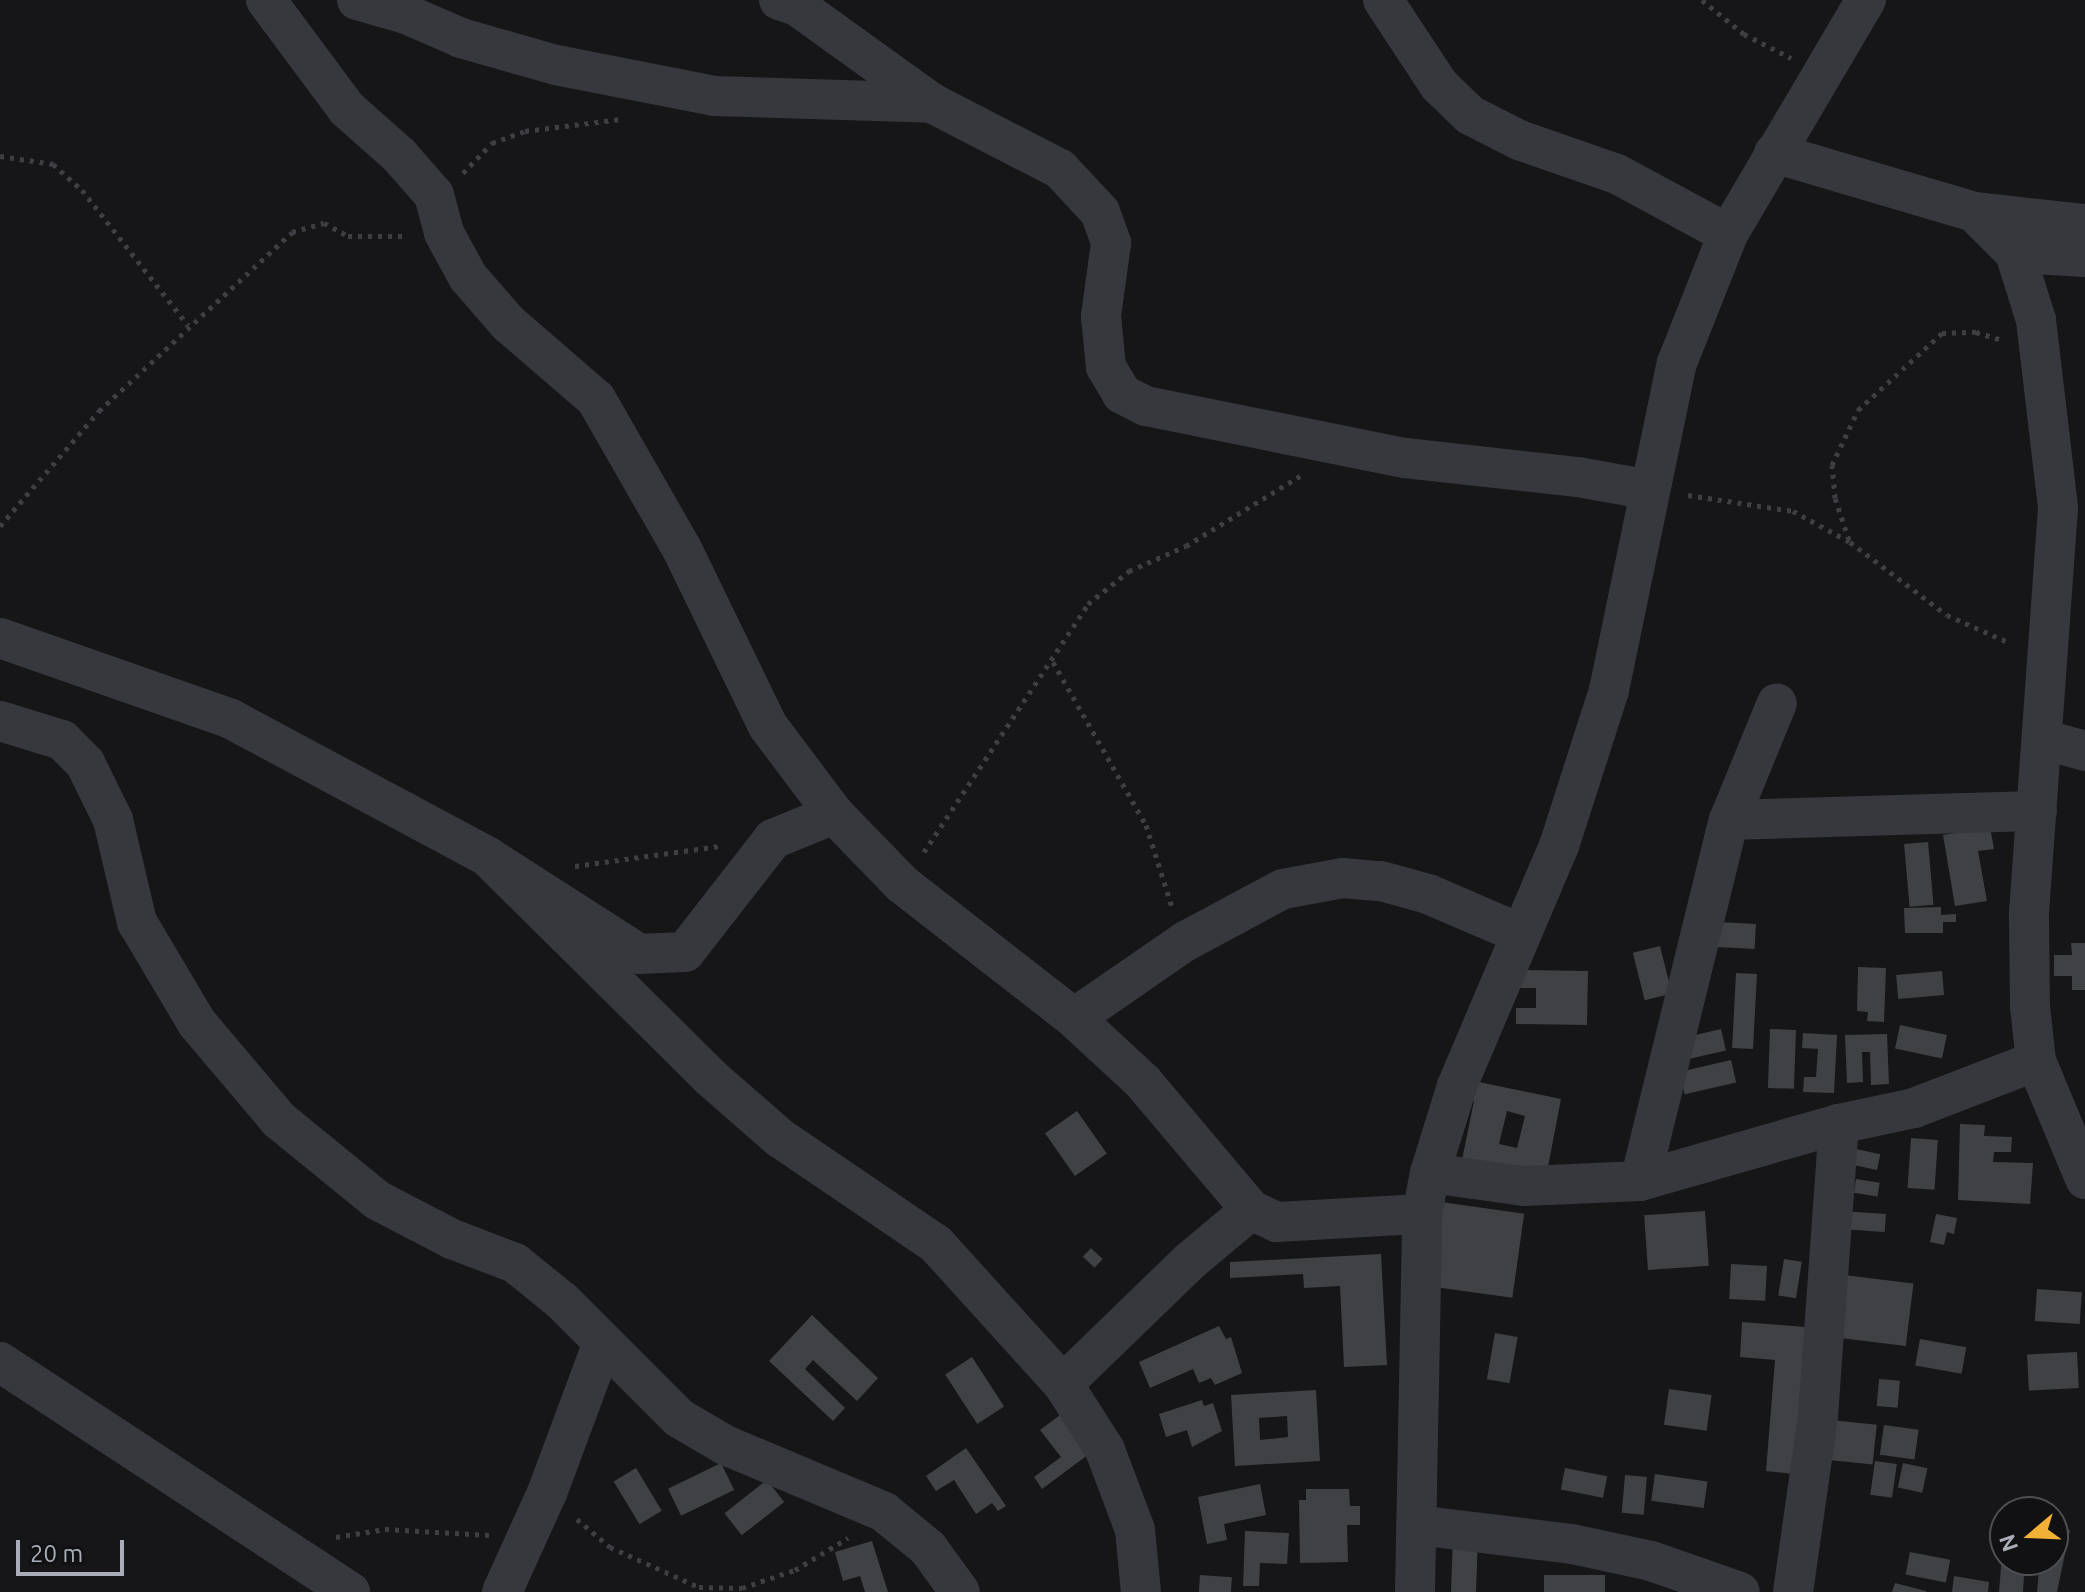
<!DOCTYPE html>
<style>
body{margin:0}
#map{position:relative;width:2085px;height:1592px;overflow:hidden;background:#161618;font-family:Ubuntu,sans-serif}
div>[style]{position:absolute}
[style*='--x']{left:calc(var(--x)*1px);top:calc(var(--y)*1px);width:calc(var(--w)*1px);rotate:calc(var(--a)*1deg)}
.building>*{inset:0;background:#404145;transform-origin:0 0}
.path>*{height:5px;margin-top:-2.5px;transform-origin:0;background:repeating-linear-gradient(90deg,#3d3f44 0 4px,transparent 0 10px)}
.street>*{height:40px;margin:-20px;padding:0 20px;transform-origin:20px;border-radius:20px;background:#37383d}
span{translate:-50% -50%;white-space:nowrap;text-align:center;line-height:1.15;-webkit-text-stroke:6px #111113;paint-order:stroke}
.north{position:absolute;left:1989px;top:1496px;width:80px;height:80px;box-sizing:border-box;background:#111113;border:2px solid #4d4f55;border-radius:50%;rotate:251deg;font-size:22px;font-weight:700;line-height:32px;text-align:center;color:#a8adb8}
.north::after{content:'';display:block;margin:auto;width:28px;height:36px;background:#f2b134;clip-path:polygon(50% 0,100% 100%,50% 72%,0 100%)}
.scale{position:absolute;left:16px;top:1540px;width:108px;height:36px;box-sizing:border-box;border:4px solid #a8adb8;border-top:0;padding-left:10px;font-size:24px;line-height:28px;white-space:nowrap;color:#a8adb8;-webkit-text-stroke:6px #111113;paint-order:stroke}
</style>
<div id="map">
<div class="building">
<div style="clip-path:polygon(1990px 827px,1994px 849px,1978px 851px,1987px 901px,1955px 906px,1943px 835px)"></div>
<div style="left:1928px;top:842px;width:63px;height:24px;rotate:85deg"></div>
<div style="clip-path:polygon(1941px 907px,1941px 915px,1956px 914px,1956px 922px,1943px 922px,1943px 933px,1905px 933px,1904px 908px)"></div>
<div style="left:1718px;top:922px;width:38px;height:25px;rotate:3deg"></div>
<div style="clip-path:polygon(2071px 943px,2085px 943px,2085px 990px,2072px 990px,2072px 976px,2054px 976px,2054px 955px,2072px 955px)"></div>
<div style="left:1660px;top:946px;width:49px;height:28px;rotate:76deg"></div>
<div style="clip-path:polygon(1858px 967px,1886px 968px,1884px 1022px,1867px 1021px,1868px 1012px,1857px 1011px)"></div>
<div style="clip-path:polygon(1516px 970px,1588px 971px,1587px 1025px,1516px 1024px,1516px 1008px,1536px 1008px,1536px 988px,1516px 988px)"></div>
<div style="left:1942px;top:971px;width:24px;height:46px;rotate:85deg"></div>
<div style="left:1736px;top:973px;width:21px;height:75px;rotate:3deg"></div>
<div style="left:1900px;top:1025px;width:48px;height:24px;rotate:12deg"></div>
<div style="left:1721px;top:1029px;width:22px;height:43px;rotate:77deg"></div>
<div style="left:1770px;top:1029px;width:26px;height:59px;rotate:2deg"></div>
<div style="clip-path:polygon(1803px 1033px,1837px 1035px,1834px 1093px,1803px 1092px,1804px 1077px,1816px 1077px,1818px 1049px,1802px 1048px)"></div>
<div style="clip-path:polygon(1887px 1034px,1889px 1084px,1871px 1085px,1870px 1052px,1862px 1052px,1863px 1082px,1847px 1083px,1845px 1035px)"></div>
<div style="left:1731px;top:1060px;width:23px;height:53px;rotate:77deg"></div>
<div style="clip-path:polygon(evenodd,1469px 1080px,1561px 1099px,1546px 1177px,1462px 1160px,1474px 1101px,1465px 1100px,1469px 1080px,1507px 1111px,1525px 1116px,1517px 1148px,1499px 1144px,1507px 1111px)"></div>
<div style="left:1077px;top:1111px;width:52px;height:39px;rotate:55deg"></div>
<div style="clip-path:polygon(1960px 1124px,1985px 1125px,1984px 1136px,2012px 1137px,2011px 1152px,1994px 1152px,1993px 1162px,2033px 1163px,2030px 1204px,1958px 1200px)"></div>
<div style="left:1911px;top:1138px;width:27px;height:50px;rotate:4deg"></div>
<div style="left:1851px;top:1148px;width:30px;height:16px;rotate:12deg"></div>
<div style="left:1856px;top:1179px;width:24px;height:14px;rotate:9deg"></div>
<div style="left:1441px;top:1202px;width:84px;height:85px;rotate:8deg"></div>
<div style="left:1705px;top:1211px;width:55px;height:61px;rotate:86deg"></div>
<div style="left:1842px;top:1211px;width:44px;height:18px;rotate:4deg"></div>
<div style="clip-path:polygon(1936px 1214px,1957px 1218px,1954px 1234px,1947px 1232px,1944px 1245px,1930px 1242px)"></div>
<div style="left:1091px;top:1248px;width:16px;height:12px;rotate:43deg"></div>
<div style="clip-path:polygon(1381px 1254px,1387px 1365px,1344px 1367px,1340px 1286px,1304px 1288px,1303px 1274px,1230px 1278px,1230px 1262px)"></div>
<div style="left:1784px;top:1259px;width:18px;height:37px;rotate:9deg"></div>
<div style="left:1731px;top:1264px;width:36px;height:35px;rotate:3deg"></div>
<div style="left:1844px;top:1275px;width:70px;height:63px;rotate:7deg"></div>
<div style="left:2037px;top:1289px;width:45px;height:32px;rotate:4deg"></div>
<div style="clip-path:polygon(812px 1315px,878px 1378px,857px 1401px,813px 1360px,805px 1369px,845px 1408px,833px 1421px,769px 1361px)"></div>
<div style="clip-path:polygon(1742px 1322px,1805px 1327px,1794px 1474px,1766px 1471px,1775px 1360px,1740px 1357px)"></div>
<div style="clip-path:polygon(1219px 1326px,1226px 1339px,1231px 1337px,1242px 1373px,1215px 1385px,1211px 1378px,1199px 1383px,1193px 1369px,1150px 1388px,1139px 1362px)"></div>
<div style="left:1495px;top:1333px;width:23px;height:47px;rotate:10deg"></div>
<div style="left:1920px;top:1339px;width:47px;height:27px;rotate:10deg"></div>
<div style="left:2077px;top:1352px;width:36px;height:50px;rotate:87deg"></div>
<div style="left:972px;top:1357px;width:59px;height:32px;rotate:57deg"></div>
<div style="left:1879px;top:1379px;width:21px;height:27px;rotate:5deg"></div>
<div style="left:1669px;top:1389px;width:43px;height:36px;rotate:8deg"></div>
<div style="clip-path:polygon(evenodd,1316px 1390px,1320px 1461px,1235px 1466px,1231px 1395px,1316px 1390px,1287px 1416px,1288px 1437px,1260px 1440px,1259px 1418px,1287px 1416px)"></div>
<div style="clip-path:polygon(1202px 1400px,1204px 1406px,1213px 1403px,1222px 1431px,1192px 1447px,1187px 1430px,1166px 1437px,1159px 1414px)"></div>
<div style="clip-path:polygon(1060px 1415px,1089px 1454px,1042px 1489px,1034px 1477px,1061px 1457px,1040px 1430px)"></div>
<div style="left:1831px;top:1420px;width:46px;height:40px;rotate:6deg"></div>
<div style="left:1884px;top:1425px;width:35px;height:30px;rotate:8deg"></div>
<div style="clip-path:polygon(966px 1448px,1006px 1506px,998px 1511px,992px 1503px,976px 1514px,954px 1480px,936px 1491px,926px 1476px)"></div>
<div style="left:1875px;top:1461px;width:22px;height:34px;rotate:8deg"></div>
<div style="left:721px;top:1463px;width:30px;height:59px;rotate:64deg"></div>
<div style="left:1903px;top:1463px;width:25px;height:25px;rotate:12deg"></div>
<div style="left:636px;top:1468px;width:50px;height:26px;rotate:59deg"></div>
<div style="left:1565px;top:1468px;width:43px;height:22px;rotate:11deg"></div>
<div style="left:1655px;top:1474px;width:53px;height:27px;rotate:8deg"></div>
<div style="left:1625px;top:1475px;width:22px;height:38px;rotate:5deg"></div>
<div style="left:767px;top:1480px;width:28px;height:54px;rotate:52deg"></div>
<div style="clip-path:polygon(1260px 1484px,1266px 1515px,1224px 1524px,1227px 1540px,1207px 1544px,1198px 1497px)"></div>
<div style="clip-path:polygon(1306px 1489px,1349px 1489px,1350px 1506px,1360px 1506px,1360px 1525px,1347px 1525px,1348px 1562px,1300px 1563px,1299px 1500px,1306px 1500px)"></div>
<div style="clip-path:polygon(2053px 1526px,2070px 1530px,2057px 1592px,2037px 1592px,2040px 1560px,2053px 1560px)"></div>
<div style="clip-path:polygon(1245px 1531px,1289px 1533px,1287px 1564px,1260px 1563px,1259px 1586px,1243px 1586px)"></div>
<div style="left:1453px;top:1535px;width:25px;height:57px;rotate:2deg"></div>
<div style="clip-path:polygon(872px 1541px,888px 1592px,865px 1592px,860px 1576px,843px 1581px,835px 1552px)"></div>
<div style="clip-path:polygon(2003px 1541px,2005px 1560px,2025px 1560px,2023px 1592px,1999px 1592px)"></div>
<div style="left:1910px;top:1552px;width:41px;height:23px;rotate:11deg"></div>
<div style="left:1200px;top:1575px;width:32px;height:17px;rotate:4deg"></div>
<div style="left:1544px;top:1575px;width:61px;height:17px"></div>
<div style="clip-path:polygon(1954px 1576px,1989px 1582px,1988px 1592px,1952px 1592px)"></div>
<div style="clip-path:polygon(1895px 1583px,1926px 1591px,1926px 1592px,1892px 1592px)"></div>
</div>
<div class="path">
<div style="--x:1702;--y:0;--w:54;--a:39"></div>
<div style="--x:1744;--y:34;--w:53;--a:27.1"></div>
<div style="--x:0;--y:156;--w:54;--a:8.6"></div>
<div style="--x:53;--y:164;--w:39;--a:42"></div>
<div style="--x:82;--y:190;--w:172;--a:51.9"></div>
<div style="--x:463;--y:173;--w:42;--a:-46"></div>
<div style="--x:492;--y:143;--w:35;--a:-20"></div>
<div style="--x:525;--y:131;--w:97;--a:-7.1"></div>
<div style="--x:1688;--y:495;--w:106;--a:8.7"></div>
<div style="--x:1793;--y:511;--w:65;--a:28.5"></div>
<div style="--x:1850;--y:542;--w:121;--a:37"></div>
<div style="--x:1947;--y:615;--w:69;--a:24"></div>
<div style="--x:0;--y:526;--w:152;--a:-49.3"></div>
<div style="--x:99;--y:411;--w:263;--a:-42.8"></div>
<div style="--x:292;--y:232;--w:33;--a:-16"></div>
<div style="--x:324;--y:223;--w:27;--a:28"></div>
<div style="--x:348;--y:236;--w:58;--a:0"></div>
<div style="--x:1849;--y:540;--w:44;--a:-108.4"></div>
<div style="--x:1835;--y:498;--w:33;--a:-95"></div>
<div style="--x:1832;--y:465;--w:61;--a:-64.7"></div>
<div style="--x:1858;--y:410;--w:114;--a:-42.5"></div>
<div style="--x:1942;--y:333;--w:34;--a:-2"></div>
<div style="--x:1976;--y:332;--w:27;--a:17"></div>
<div style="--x:1053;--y:662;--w:188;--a:60.3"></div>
<div style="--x:1146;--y:825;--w:86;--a:72.4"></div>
<div style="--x:924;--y:852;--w:297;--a:-56.5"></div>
<div style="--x:1088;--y:604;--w:53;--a:-38.8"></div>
<div style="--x:1129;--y:571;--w:62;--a:-23.7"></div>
<div style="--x:1186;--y:546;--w:134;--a:-31.6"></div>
<div style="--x:575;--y:866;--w:146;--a:-7.9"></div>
<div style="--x:577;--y:1519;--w:43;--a:40.3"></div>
<div style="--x:610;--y:1547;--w:98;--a:24.2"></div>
<div style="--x:699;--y:1587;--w:43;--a:1.3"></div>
<div style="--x:742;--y:1588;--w:56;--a:-18.8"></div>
<div style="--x:795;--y:1570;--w:62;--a:-31.1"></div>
<div style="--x:336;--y:1537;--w:50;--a:-9.3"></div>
<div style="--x:385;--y:1529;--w:104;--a:3.3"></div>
</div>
<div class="street">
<div style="--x:266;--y:0;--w:136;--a:53.4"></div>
<div style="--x:347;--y:109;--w:69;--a:41.5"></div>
<div style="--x:399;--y:155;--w:53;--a:48.8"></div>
<div style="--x:434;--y:195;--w:39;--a:75"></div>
<div style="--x:444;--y:233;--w:50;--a:61.4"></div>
<div style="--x:468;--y:277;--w:61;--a:49"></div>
<div style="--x:508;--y:323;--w:116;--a:40.8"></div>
<div style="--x:596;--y:399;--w:173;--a:60.2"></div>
<div style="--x:682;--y:549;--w:197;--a:64.1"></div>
<div style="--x:768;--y:726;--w:110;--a:53.1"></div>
<div style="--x:834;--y:814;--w:98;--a:45.8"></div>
<div style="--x:902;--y:884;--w:218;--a:37.9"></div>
<div style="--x:1074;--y:1018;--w:94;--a:42.8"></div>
<div style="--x:1143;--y:1082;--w:167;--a:49.8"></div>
<div style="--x:1251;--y:1210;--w:29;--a:25"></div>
<div style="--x:1277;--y:1222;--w:145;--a:-3.2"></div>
<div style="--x:357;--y:0;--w:51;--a:15.9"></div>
<div style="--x:406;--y:14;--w:60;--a:23.6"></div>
<div style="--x:461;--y:38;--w:99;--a:15.9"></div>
<div style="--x:556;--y:65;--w:161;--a:11.1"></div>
<div style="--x:714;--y:96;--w:218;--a:1.8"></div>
<div style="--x:779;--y:0;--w:19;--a:18"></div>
<div style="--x:797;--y:6;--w:166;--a:35.7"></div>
<div style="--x:932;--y:103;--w:144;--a:27.3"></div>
<div style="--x:1060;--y:169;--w:59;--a:47.1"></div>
<div style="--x:1100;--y:212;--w:33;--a:70"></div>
<div style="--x:1111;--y:243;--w:74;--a:97.8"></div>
<div style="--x:1101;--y:316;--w:51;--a:84.4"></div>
<div style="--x:1106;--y:367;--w:31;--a:59"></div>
<div style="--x:1122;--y:394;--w:27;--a:27"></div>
<div style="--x:1146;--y:406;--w:264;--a:11.4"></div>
<div style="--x:1405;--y:458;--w:174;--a:6.3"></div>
<div style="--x:1578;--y:477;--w:73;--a:10.2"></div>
<div style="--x:1383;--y:0;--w:102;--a:56.6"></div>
<div style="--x:1439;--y:85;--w:43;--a:44.1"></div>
<div style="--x:1470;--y:115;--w:55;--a:27"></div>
<div style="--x:1519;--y:140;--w:104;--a:19.1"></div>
<div style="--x:1617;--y:174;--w:126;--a:28.4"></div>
<div style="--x:1774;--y:153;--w:209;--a:16.4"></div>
<div style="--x:1974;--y:212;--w:58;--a:45"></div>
<div style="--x:2015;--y:253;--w:70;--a:72.6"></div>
<div style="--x:2036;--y:320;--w:189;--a:83.3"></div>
<div style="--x:2058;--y:508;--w:409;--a:94.1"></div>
<div style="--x:2029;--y:916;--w:90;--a:89.4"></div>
<div style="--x:2030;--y:1006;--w:55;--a:83.8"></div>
<div style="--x:2036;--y:1061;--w:128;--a:67.4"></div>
<div style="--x:1974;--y:212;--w:112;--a:6.2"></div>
<div style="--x:2015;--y:253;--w:70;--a:3.3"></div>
<div style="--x:0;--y:638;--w:245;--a:19.3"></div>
<div style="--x:231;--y:719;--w:292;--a:28.2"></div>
<div style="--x:488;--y:857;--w:179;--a:32.7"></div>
<div style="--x:639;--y:954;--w:46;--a:-2.5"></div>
<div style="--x:685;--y:952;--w:143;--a:-52.1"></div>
<div style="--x:773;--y:839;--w:66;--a:-22.3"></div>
<div style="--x:0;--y:721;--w:65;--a:17"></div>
<div style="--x:62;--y:740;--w:33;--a:45"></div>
<div style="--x:85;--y:763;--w:64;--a:63.8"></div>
<div style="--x:113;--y:820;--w:105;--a:76.8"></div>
<div style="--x:137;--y:922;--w:117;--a:59.3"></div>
<div style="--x:197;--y:1023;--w:127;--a:49.8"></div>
<div style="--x:279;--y:1120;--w:127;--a:39.2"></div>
<div style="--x:377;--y:1200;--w:85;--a:27.5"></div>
<div style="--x:452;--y:1239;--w:67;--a:20.9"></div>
<div style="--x:515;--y:1263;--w:60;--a:39"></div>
<div style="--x:562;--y:1301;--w:165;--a:45"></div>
<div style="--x:679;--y:1418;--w:53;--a:30.4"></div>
<div style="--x:725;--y:1445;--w:173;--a:22.8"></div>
<div style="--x:884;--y:1512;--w:57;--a:39.3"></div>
<div style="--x:928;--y:1548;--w:54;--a:54"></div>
<div style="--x:2042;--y:739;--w:45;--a:15.6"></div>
<div style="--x:1729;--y:820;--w:308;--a:-1.7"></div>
<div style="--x:488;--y:857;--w:313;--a:44.7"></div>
<div style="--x:710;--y:1077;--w:93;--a:41.1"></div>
<div style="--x:780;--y:1138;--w:189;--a:34.2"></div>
<div style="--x:936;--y:1244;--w:189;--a:47.8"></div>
<div style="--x:1063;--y:1384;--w:78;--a:57.5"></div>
<div style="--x:1105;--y:1450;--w:85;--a:69.4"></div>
<div style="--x:1135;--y:1530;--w:62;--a:84.5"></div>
<div style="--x:1074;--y:1018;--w:134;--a:-34.6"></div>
<div style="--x:1184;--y:942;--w:112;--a:-28.2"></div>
<div style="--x:1283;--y:889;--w:61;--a:-10.4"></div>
<div style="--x:1343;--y:878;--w:38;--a:5"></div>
<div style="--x:1381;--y:881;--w:49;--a:15.5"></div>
<div style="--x:1428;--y:894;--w:99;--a:23.2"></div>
<div style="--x:1430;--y:1173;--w:95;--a:7.9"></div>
<div style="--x:1524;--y:1186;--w:116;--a:-2.5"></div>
<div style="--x:1640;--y:1181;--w:207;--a:-16"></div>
<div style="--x:1839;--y:1124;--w:77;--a:-12"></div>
<div style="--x:1914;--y:1108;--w:131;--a:-21.1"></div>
<div style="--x:1640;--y:1181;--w:372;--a:-76.2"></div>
<div style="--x:1729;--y:820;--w:126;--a:-67.7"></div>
<div style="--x:0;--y:1362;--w:419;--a:33.3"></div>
<div style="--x:1063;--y:1384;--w:177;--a:-44.1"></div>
<div style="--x:1190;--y:1261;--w:80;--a:-39.9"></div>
<div style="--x:1417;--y:1525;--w:156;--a:7"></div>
<div style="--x:1572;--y:1544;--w:81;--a:12.1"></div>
<div style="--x:1651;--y:1561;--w:94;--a:19.2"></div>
<div style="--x:502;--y:1592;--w:109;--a:-65.6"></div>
<div style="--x:547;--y:1493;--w:158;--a:-69.6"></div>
<div style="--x:1415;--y:1592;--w:378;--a:-88.9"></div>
<div style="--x:1422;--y:1214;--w:42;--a:-79"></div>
<div style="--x:1430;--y:1173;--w:91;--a:-72.8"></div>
<div style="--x:1457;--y:1086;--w:261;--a:-67"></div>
<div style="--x:1559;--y:846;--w:164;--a:-72.2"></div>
<div style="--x:1609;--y:690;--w:334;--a:-78.3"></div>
<div style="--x:1677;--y:363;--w:139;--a:-68.4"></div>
<div style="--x:1728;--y:234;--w:272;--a:-59.5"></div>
<div style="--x:1793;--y:1592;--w:178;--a:-81.9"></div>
<div style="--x:1818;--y:1416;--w:293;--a:-85.9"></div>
</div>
<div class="north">N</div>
<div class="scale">20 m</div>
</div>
